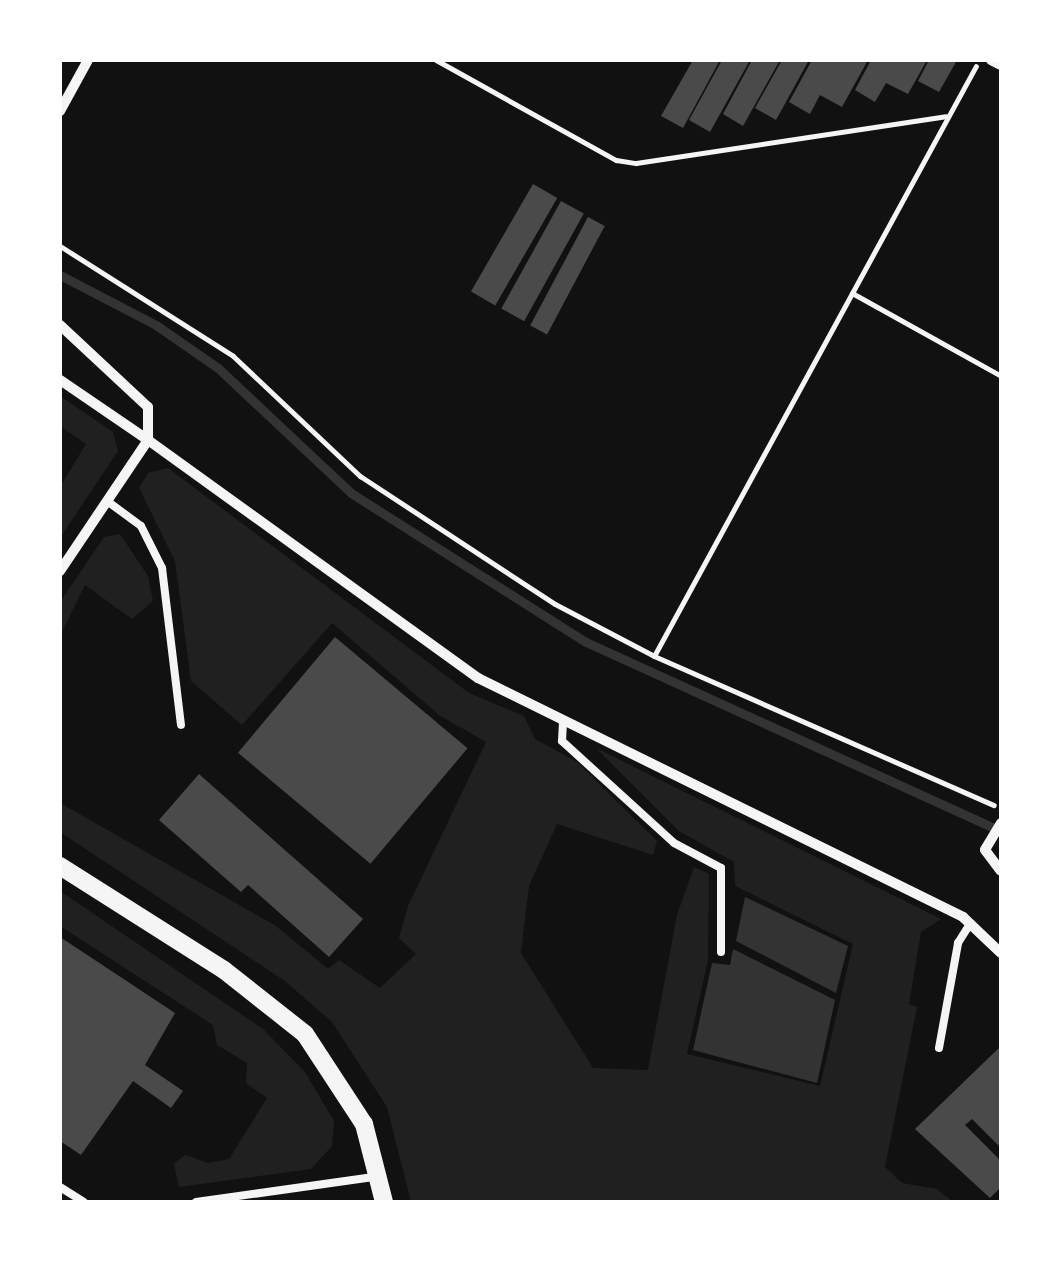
<!DOCTYPE html>
<style>
body{margin:0}
#map{position:relative;width:1061px;height:1262px;overflow:hidden;background:#111;font-family:"Work Sans",sans-serif}
div>[style]{position:absolute}
[style*='--x']{left:calc(var(--x)*1px);top:calc(var(--y)*1px);width:calc(var(--w)*1px);rotate:calc(var(--a)*1deg)}
.green>*{inset:0;background:#202020}
.water>*{inset:0;background:#333}
.stream>*{height:9px;margin:-4.5px;padding:0 4.5px;transform-origin:4.5px;border-radius:4.5px;background:#333}
.building>*{inset:0;background:#4a4a4a;transform-origin:0 0}
.path>*{height:5px;margin:-2.5px;padding:0 2.5px;transform-origin:2.5px;border-radius:2.5px;background:#f5f5f5}
.service>*{height:8px;margin:-4px;padding:0 4px;transform-origin:4px;border-radius:4px;background:#f5f5f5}
.minor>*{height:10px;margin:-5px;padding:0 5px;transform-origin:5px;border-radius:5px;background:#f5f5f5}
.tertiary>*{height:18px;margin:-9px;padding:0 9px;transform-origin:9px;border-radius:9px;background:#f5f5f5}
span{translate:-50% -50%;white-space:nowrap;text-align:center;line-height:1.15;-webkit-text-stroke:10px #fff;paint-order:stroke}
.frame{position:absolute;inset:0;border:62px solid #fff;pointer-events:none}
</style>
<div id="map">
<div class="green">
<div style="clip-path:polygon(60px 396px,113px 432px,118px 451px,60px 538px,60px 487px,86px 444px,60px 426px)"></div>
<div style="clip-path:polygon(168px 468px,469px 693px,524px 716px,535px 739px,577px 762px,657px 841px,653px 855px,557px 824px,529px 886px,521px 953px,593px 1068px,648px 1070px,677px 915px,694px 867px,709px 874px,708px 960px,687px 1054px,820px 1086px,853px 944px,735px 886px,734px 862px,679px 831px,596px 748px,941px 919px,921px 932px,909px 1004px,917px 1007px,885px 1167px,902px 1183px,937px 1189px,953px 1202px,411px 1202px,387px 1107px,332px 1022px,285px 981px,60px 832px,60px 803px,276px 926px,328px 969px,339px 960px,380px 988px,416px 954px,399px 938px,408px 906px,486px 742px,439px 715px,332px 623px,242px 725px,191px 681px,175px 561px,139px 488px,148px 473px)"></div>
<div style="clip-path:polygon(120px 534px,148px 576px,153px 601px,132px 619px,85px 585px,60px 636px,60px 602px,104px 537px)"></div>
<div style="clip-path:polygon(60px 891px,263px 1029px,305px 1072px,334px 1121px,332px 1146px,311px 1169px,179px 1187px,174px 1164px,185px 1155px,208px 1163px,229px 1159px,267px 1098px,246px 1083px,247px 1063px,217px 1045px,213px 1025px,60px 926px)"></div>
</div>
<div class="water">
<div style="clip-path:polygon(745px 897px,848px 946px,836px 993px,736px 941px)"></div>
<div style="clip-path:polygon(733px 949px,835px 1000px,817px 1083px,693px 1050px,712px 963px,730px 965px)"></div>
</div>
<div class="stream">
<div style="--x:60;--y:275;--w:108;--a:27.5"></div>
<div style="--x:156;--y:325;--w:75;--a:34.7"></div>
<div style="--x:218;--y:368;--w:183;--a:43.2"></div>
<div style="--x:351;--y:493;--w:278;--a:32.4"></div>
<div style="--x:586;--y:642;--w:456;--a:24.5"></div>
</div>
<div class="building">
<div style="clip-path:polygon(693px 60px,720px 60px,683px 128px,661px 116px)"></div>
<div style="clip-path:polygon(722px 60px,750px 60px,710px 132px,689px 120px)"></div>
<div style="clip-path:polygon(752px 60px,780px 60px,743px 126px,723px 114px)"></div>
<div style="clip-path:polygon(782px 60px,809px 60px,776px 120px,755px 108px)"></div>
<div style="clip-path:polygon(812px 60px,868px 60px,842px 107px,820px 95px,810px 114px,789px 102px)"></div>
<div style="clip-path:polygon(871px 60px,927px 60px,908px 94px,886px 83px,875px 102px,855px 90px)"></div>
<div style="clip-path:polygon(929px 60px,957px 60px,939px 92px,918px 81px)"></div>
<div style="left:533px;top:184px;width:28px;height:124px;rotate:30deg"></div>
<div style="left:561px;top:201px;width:26px;height:123px;rotate:29deg"></div>
<div style="left:588px;top:217px;width:19px;height:123px;rotate:28deg"></div>
<div style="left:335px;top:637px;width:173px;height:151px;rotate:40deg"></div>
<div style="clip-path:polygon(199px 774px,363px 919px,329px 957px,248px 885px,241px 892px,159px 820px)"></div>
<div style="clip-path:polygon(60px 937px,175px 1013px,145px 1065px,183px 1091px,171px 1108px,133px 1081px,81px 1155px,60px 1141px)"></div>
<div style="clip-path:polygon(1001px 1046px,1001px 1148px,972px 1119px,965px 1125px,1001px 1161px,1001px 1187px,990px 1198px,915px 1129px)"></div>
</div>
<div class="path">
<div style="--x:436;--y:60;--w:206;--a:29.1"></div>
<div style="--x:616;--y:160;--w:20;--a:9"></div>
<div style="--x:636;--y:163;--w:313;--a:-8.6"></div>
<div style="--x:60;--y:246;--w:205;--a:32.4"></div>
<div style="--x:233;--y:356;--w:175;--a:43.4"></div>
<div style="--x:360;--y:476;--w:233;--a:33.3"></div>
<div style="--x:555;--y:604;--w:112;--a:27.7"></div>
<div style="--x:654;--y:656;--w:371;--a:23.7"></div>
<div style="--x:852;--y:293;--w:171;--a:29.1"></div>
<div style="--x:654;--y:656;--w:672;--a:-61.38"></div>
</div>
<div class="service">
<div style="--x:107;--y:501;--w:42;--a:36.3"></div>
<div style="--x:141;--y:526;--w:47;--a:63.4"></div>
<div style="--x:162;--y:568;--w:158;--a:83.1"></div>
<div style="--x:563;--y:722;--w:19;--a:93"></div>
<div style="--x:562;--y:741;--w:151;--a:42.3"></div>
<div style="--x:674;--y:843;--w:53;--a:28"></div>
<div style="--x:721;--y:868;--w:84;--a:90"></div>
<div style="--x:939;--y:1048;--w:107;--a:-79.7"></div>
<div style="--x:958;--y:943;--w:22;--a:-58"></div>
<div style="--x:60;--y:1187;--w:28;--a:32"></div>
<div style="--x:196;--y:1202;--w:181;--a:-8"></div>
</div>
<div class="minor">
<div style="--x:991;--y:60;--w:11;--a:27"></div>
<div style="--x:60;--y:111;--w:58;--a:-61.2"></div>
<div style="--x:60;--y:325;--w:120;--a:43"></div>
<div style="--x:148;--y:407;--w:33;--a:90"></div>
<div style="--x:148;--y:440;--w:107;--a:-145.7"></div>
<div style="--x:60;--y:571;--w:158;--a:-56.1"></div>
<div style="--x:148;--y:440;--w:407;--a:35.8"></div>
<div style="--x:478;--y:678;--w:541;--a:26.23"></div>
<div style="--x:963;--y:917;--w:52;--a:43.5"></div>
<div style="--x:1001;--y:823;--w:31;--a:121"></div>
<div style="--x:985;--y:850;--w:26;--a:53"></div>
</div>
<div class="tertiary">
<div style="--x:60;--y:866;--w:194;--a:32.4"></div>
<div style="--x:224;--y:970;--w:103;--a:38.3"></div>
<div style="--x:305;--y:1034;--w:108;--a:56.8"></div>
<div style="--x:364;--y:1124;--w:81;--a:75.6"></div>
</div>
<div class="frame"></div>
</div>
